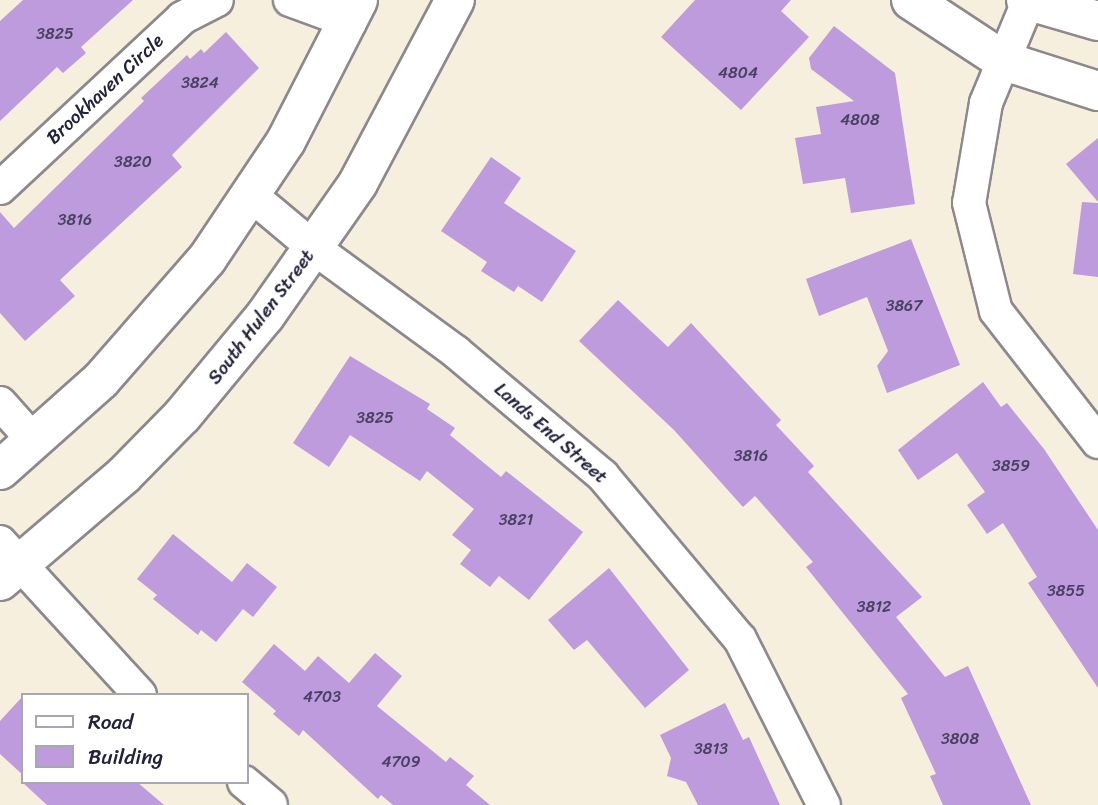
<!DOCTYPE html>
<style>
body{margin:0}
#map{position:relative;width:1098px;height:805px;overflow:hidden;background:#f6efdd;font-family:Sriracha,sans-serif}
div>[style]{position:absolute}
[style*='--x']{left:calc(var(--x)*1px);top:calc(var(--y)*1px);width:calc(var(--w)*1px);rotate:calc(var(--a)*1deg)}
.building>*{inset:0;background:#bd9bdc}
.roads{filter:drop-shadow(2px 0 #8c888c) drop-shadow(-2px 0 #8c888c) drop-shadow(0 2px #8c888c) drop-shadow(0 -2px #8c888c)}
.minor>*{height:32px;margin:-16px;padding:0 16px;transform-origin:16px;border-radius:16px;background:#fff}
.major>*{height:38px;margin:-19px;padding:0 19px;transform-origin:19px;border-radius:19px;background:#fff}
span{translate:-50% -50%;white-space:nowrap;text-align:center;line-height:1.15;-webkit-text-stroke:7px #fff;paint-order:stroke}
.number-label{font-size:16px;color:#494063}
.number-label span{-webkit-text-stroke-width:0}
.street-label{font-size:19px;color:#22223b}
.legend{position:absolute;left:21px;top:693px;width:228px;height:91px;box-sizing:border-box;background:#fff;border:2px solid #a7a7b1;margin:0;padding:9px 12px;list-style:none;font-size:21px;color:#22223b}
.legend li{display:flex;align-items:center;gap:14px;height:35px}
.legend b{width:35px;border:2px solid #a7a7b1}
</style>
<div id="map">
<div class="building">
<div style="clip-path:polygon(23px 0,133px 0,81px 47px,86px 53px,63px 73px,57px 67px,0 121px,0 21px)"></div>
<div style="clip-path:polygon(695px 0,791px 0,781px 11px,809px 37px,741px 110px,661px 37px)"></div>
<div style="clip-path:polygon(834px 26px,895px 73px,915px 204px,851px 213px,845px 178px,803px 184px,795px 138px,821px 134px,816px 107px,854px 101px,811px 69px,809px 58px)"></div>
<div style="clip-path:polygon(226px 32px,259px 68px,172px 155px,182px 167px,60px 280px,75px 296px,25px 341px,0 313px,0 212px,14px 228px,144px 101px,141px 98px,187px 55px,190px 59px,201px 49px,204px 53px)"></div>
<div style="clip-path:polygon(1098px 138px,1098px 202px,1066px 164px)"></div>
<div style="clip-path:polygon(491px 157px,521px 178px,504px 203px,576px 251px,542px 302px,518px 286px,514px 292px,481px 271px,487px 262px,441px 231px)"></div>
<div style="clip-path:polygon(1082px 202px,1098px 203px,1098px 277px,1073px 274px)"></div>
<div style="clip-path:polygon(911px 239px,960px 365px,887px 393px,877px 366px,888px 351px,867px 297px,819px 316px,806px 279px)"></div>
<div style="clip-path:polygon(618px 300px,668px 347px,691px 323px,781px 420px,776px 425px,814px 466px,808px 472px,922px 597px,896px 617px,945px 677px,968px 666px,1031px 805px,943px 805px,930px 776px,936px 774px,901px 698px,908px 694px,806px 567px,813px 562px,755px 496px,743px 507px,674px 430px,579px 341px)"></div>
<div style="clip-path:polygon(350px 356px,430px 404px,427px 409px,455px 428px,450px 435px,501px 477px,506px 471px,583px 532px,529px 600px,499px 576px,490px 587px,460px 564px,471px 550px,452px 535px,474px 509px,427px 471px,420px 481px,350px 435px,329px 467px,293px 443px)"></div>
<div style="clip-path:polygon(983px 382px,1001px 407px,1007px 403px,1044px 449px,1098px 530px,1098px 688px,1028px 583px,1037px 577px,1003px 523px,987px 534px,967px 505px,985px 492px,957px 453px,918px 480px,898px 450px)"></div>
<div style="clip-path:polygon(173px 534px,232px 582px,247px 563px,277px 587px,253px 617px,243px 609px,216px 642px,201px 630px,198px 635px,153px 599px,157px 595px,137px 579px)"></div>
<div style="clip-path:polygon(609px 568px,689px 670px,645px 708px,587px 640px,574px 650px,548px 620px)"></div>
<div style="clip-path:polygon(274px 644px,305px 671px,318px 656px,349px 683px,375px 653px,402px 676px,377px 706px,446px 762px,450px 757px,474px 776px,466px 785px,490px 805px,393px 805px,381px 795px,378px 799px,303px 730px,299px 736px,273px 714px,276px 711px,242px 682px)"></div>
<div style="clip-path:polygon(23px 696px,23px 775px,0 754px,0 721px)"></div>
<div style="clip-path:polygon(725px 703px,743px 740px,749px 737px,780px 805px,698px 805px,686px 782px,667px 776px,671px 758px,660px 735px)"></div>
<div style="clip-path:polygon(22px 782px,137px 782px,164px 805px,47px 805px)"></div>
</div>
<div class="roads">
<div class="minor">
<div style="--x:290;--y:0;--w:64;--a:20.1"></div>
<div style="--x:1028;--y:2;--w:109;--a:112.6"></div>
<div style="--x:986;--y:103;--w:101;--a:99.6"></div>
<div style="--x:969;--y:203;--w:111;--a:76"></div>
<div style="--x:996;--y:311;--w:166;--a:52.1"></div>
<div style="--x:0;--y:188;--w:249;--a:-43"></div>
<div style="--x:182;--y:18;--w:39;--a:-27"></div>
<div style="--x:252;--y:196;--w:81;--a:40"></div>
<div style="--x:314;--y:248;--w:176;--a:36.2"></div>
<div style="--x:456;--y:352;--w:192;--a:40.1"></div>
<div style="--x:603;--y:476;--w:213;--a:50"></div>
<div style="--x:740;--y:639;--w:186;--a:63.2"></div>
<div style="--x:0;--y:403;--w:50;--a:48.3"></div>
<div style="--x:0;--y:542;--w:207;--a:47.5"></div>
<div style="--x:244;--y:782;--w:35;--a:40"></div>
</div>
<div class="major">
<div style="--x:911;--y:0;--w:111;--a:33.3"></div>
<div style="--x:1004;--y:61;--w:99;--a:17.7"></div>
<div style="--x:1026;--y:0;--w:75;--a:16.3"></div>
<div style="--x:0;--y:470;--w:135;--a:-41.7"></div>
<div style="--x:101;--y:380;--w:161;--a:-48.8"></div>
<div style="--x:207;--y:259;--w:142;--a:-56.2"></div>
<div style="--x:286;--y:141;--w:158;--a:-62.9"></div>
<div style="--x:0;--y:581;--w:163;--a:-40.5"></div>
<div style="--x:124;--y:475;--w:83;--a:-45.5"></div>
<div style="--x:182;--y:416;--w:130;--a:-50.3"></div>
<div style="--x:265;--y:316;--w:162;--a:-55"></div>
<div style="--x:358;--y:183;--w:207;--a:-62.1"></div>
</div>
</div>
<div class="number-label">
<span style="left:55px;top:34px">3825</span>
<span style="left:738px;top:73px">4804</span>
<span style="left:200px;top:83px">3824</span>
<span style="left:860px;top:120px">4808</span>
<span style="left:133px;top:162px">3820</span>
<span style="left:75px;top:220px">3816</span>
<span style="left:904px;top:306px">3867</span>
<span style="left:375px;top:418px">3825</span>
<span style="left:751px;top:456px">3816</span>
<span style="left:1011px;top:466px">3859</span>
<span style="left:516px;top:520px">3821</span>
<span style="left:1066px;top:591px">3855</span>
<span style="left:874px;top:607px">3812</span>
<span style="left:322px;top:697px">4703</span>
<span style="left:960px;top:739px">3808</span>
<span style="left:711px;top:749px">3813</span>
<span style="left:401px;top:762px">4709</span>
</div>
<div class="street-label">
<span style="left:105px;top:89px;rotate:-43deg">Brookhaven Circle</span>
<span style="left:261px;top:317px;rotate:-53deg">South Hulen Street</span>
<span style="left:551px;top:433px;rotate:41deg">Lands End Street</span>
</div>
<ul class="legend">
<li><b style="height:9px;background:#fff"></b>Road</li>
<li><b style="height:19px;background:#bd9bdc"></b>Building</li>
</ul>
</div>
